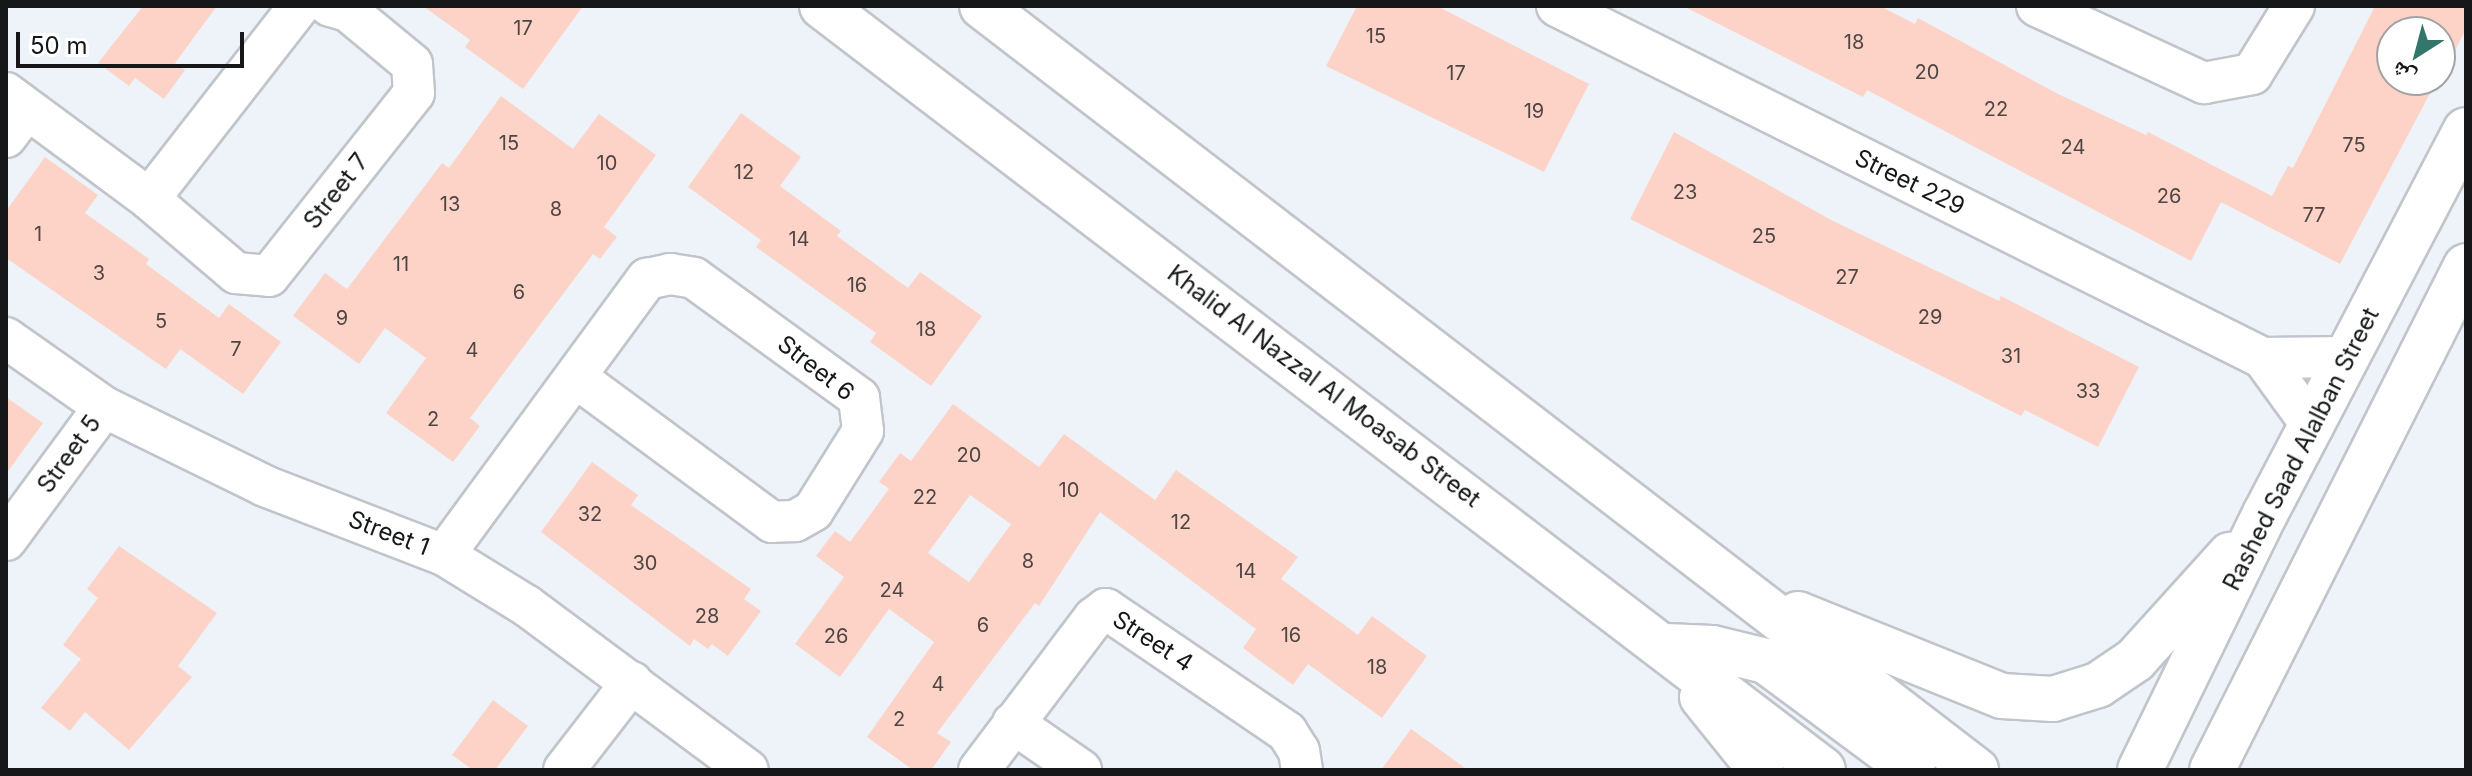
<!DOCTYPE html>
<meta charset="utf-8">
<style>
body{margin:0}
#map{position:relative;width:2472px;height:776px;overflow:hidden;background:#eef3f9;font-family:Inter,"Noto Naskh Arabic",sans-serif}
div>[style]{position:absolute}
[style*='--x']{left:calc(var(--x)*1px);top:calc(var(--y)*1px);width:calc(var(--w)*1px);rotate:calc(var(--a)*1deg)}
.building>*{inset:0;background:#fdd3c7}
.roads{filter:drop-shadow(2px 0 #c1c5cb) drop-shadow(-2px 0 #c1c5cb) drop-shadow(0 2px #c1c5cb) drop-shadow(0 -2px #c1c5cb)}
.minor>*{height:40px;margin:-20px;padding:0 20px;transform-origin:20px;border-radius:20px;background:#fff}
.major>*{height:44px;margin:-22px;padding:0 22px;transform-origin:22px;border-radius:22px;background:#fff}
span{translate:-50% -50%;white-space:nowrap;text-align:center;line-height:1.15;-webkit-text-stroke:7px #fff;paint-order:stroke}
.number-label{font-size:20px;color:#4f4644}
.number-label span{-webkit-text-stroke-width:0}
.street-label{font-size:24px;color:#151719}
.frame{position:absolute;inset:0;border:8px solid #151719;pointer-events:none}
.north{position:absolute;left:2376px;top:16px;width:80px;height:80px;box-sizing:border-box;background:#fff;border:2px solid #a1a2a3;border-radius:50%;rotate:216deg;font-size:22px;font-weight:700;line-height:32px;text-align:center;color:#151719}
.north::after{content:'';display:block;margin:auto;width:28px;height:36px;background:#34776a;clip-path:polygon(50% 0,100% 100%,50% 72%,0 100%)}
.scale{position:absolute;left:16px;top:32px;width:228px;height:36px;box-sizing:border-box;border:4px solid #151719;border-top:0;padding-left:10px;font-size:24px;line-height:28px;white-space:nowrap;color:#151719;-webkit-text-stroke:6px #fff;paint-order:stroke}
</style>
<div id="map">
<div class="building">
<div style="clip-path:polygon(143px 6px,217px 6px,175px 63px,185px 70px,164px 99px,135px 78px,129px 86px,98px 63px)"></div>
<div style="clip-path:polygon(423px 6px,583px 6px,523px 89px,465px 47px,470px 40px)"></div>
<div style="clip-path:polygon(1357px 6px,1437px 6px,1589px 84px,1544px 172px,1326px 66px)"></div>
<div style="clip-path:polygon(1683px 6px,1880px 6px,1915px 24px,1918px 18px,2058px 94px,2146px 135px,2148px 132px,2272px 196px,2288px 166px,2293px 168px,2375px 6px,2466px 6px,2466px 29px,2440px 80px,2440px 32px,2392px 32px,2392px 80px,2437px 80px,2340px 264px,2221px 202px,2191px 261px,1867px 90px,1863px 97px)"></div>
<div style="clip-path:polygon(501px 96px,573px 149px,599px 114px,656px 155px,604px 227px,617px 237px,600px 259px,593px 254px,470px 418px,480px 426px,453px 462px,386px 413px,426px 358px,385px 328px,359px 364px,293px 316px,325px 273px,347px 289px,442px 163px,449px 168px)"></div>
<div style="clip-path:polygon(741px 113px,801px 157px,780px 186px,841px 231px,837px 236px,908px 288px,920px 272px,982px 316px,931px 386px,870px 342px,876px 333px,756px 247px,761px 240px,688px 187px)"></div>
<div style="clip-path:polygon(1674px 132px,1833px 221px,1999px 301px,2001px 296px,2139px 367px,2098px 447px,2025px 410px,2021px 416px,1630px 219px)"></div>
<div style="clip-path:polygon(45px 157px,98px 195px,85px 213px,149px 259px,146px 264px,219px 318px,229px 304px,281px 342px,243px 394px,180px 349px,166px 369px,6px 258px,6px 211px)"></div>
<div style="clip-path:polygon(6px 397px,43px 423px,6px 474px)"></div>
<div style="clip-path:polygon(evenodd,953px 404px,1039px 467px,1064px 434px,1155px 500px,1176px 470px,1298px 557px,1281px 579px,1358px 635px,1372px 616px,1427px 656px,1382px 718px,1308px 664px,1293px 685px,1243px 648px,1256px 629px,1100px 512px,1039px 606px,1035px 603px,937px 733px,951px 742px,931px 770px,913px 770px,867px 737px,934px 642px,889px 609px,840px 677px,795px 644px,844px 577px,816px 556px,835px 531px,850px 542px,889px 489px,879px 482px,900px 453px,911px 461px,953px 404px,970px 495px,1011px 524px,969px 582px,928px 553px,970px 495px)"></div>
<div style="clip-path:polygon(592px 462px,638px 495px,631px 505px,751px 589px,744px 599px,761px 611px,728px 656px,712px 644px,708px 649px,694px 639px,690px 646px,541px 532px)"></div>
<div style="clip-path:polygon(119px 546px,217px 613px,178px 666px,192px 677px,129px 750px,85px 712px,70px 731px,41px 708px,81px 659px,63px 645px,98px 598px,87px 589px)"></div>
<div style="clip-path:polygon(493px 700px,528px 726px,495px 770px,473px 770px,452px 755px)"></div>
<div style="clip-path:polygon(1411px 729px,1468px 770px,1381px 770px)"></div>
</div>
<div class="roads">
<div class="minor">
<div style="--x:1557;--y:6;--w:789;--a:26.5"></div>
<div style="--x:2263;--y:358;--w:84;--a:-0.7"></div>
<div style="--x:2037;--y:6;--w:184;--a:24.8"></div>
<div style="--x:2204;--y:83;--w:49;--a:-10.6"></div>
<div style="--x:2252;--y:74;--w:80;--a:-58.3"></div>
<div style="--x:6;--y:93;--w:178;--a:36.5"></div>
<div style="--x:149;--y:199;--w:114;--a:40.4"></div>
<div style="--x:236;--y:273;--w:33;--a:5"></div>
<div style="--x:269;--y:276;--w:233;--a:-51.6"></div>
<div style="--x:414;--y:93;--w:29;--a:-94"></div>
<div style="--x:412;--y:64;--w:83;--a:-140.4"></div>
<div style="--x:348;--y:11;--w:19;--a:-164"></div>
<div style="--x:6;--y:137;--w:34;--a:-53"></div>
<div style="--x:149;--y:199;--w:244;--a:-52.1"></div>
<div style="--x:6;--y:338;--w:120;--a:35.1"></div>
<div style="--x:104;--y:407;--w:179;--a:26.1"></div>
<div style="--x:265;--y:486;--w:192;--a:21.1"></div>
<div style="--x:444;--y:555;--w:97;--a:31.6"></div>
<div style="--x:527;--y:606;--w:275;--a:36.6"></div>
<div style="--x:2263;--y:358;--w:85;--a:54.1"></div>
<div style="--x:6;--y:540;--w:165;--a:-53.6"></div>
<div style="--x:444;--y:555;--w:343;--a:-53.7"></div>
<div style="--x:647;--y:279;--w:24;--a:-12"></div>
<div style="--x:670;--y:274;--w:24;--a:9"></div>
<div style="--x:694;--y:278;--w:204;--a:36"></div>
<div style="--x:859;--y:398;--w:33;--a:83"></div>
<div style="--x:863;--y:431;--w:94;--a:122"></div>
<div style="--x:813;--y:511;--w:21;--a:151"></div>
<div style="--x:795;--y:521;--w:23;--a:178"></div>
<div style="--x:772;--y:522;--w:242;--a:-143.6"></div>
<div style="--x:1013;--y:723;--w:83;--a:34.7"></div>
<div style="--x:564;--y:770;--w:111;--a:-52.3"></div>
<div style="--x:979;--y:770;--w:191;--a:-52.9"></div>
<div style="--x:1094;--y:618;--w:15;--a:-37"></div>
<div style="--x:1106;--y:609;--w:219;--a:34.2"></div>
<div style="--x:1287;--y:732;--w:22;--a:58"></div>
<div style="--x:1299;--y:751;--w:19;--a:81"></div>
</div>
<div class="major">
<div style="--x:822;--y:6;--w:1259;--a:37.35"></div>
<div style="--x:982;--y:6;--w:1254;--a:37.55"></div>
<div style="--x:1798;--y:614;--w:220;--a:21.9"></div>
<div style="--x:2002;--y:696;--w:51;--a:3.4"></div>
<div style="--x:2053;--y:699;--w:47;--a:-17.3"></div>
<div style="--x:2098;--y:685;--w:45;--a:-34"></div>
<div style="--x:2135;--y:660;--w:142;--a:-47.9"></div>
<div style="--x:1666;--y:646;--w:46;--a:2.5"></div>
<div style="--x:1712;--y:648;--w:56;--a:13.5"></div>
<div style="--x:1766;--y:661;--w:183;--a:36.6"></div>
<div style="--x:1702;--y:697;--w:94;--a:51.1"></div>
<div style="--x:2140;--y:770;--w:285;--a:-64"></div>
<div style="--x:2265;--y:514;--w:433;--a:-62.4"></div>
<div style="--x:2212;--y:770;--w:564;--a:-63.25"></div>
</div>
</div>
<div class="number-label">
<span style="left:523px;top:28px">17</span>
<span style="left:1376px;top:36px">15</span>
<span style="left:1854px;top:42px">18</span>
<span style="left:1927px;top:72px">20</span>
<span style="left:1456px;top:73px">17</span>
<span style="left:1996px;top:109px">22</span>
<span style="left:1534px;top:111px">19</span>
<span style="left:509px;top:143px">15</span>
<span style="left:2354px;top:145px">75</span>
<span style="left:2073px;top:147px">24</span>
<span style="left:607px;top:163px">10</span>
<span style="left:744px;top:172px">12</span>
<span style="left:1685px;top:192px">23</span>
<span style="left:2169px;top:196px">26</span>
<span style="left:450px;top:204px">13</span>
<span style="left:556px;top:209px">8</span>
<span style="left:2314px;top:215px">77</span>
<span style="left:38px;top:234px">1</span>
<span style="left:1764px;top:236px">25</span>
<span style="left:799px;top:239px">14</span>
<span style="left:401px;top:264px">11</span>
<span style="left:99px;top:273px">3</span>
<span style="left:1847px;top:277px">27</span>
<span style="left:857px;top:285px">16</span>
<span style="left:519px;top:292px">6</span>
<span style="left:1930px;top:317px">29</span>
<span style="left:342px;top:318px">9</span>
<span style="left:161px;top:321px">5</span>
<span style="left:926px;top:329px">18</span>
<span style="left:236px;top:349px">7</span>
<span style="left:472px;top:350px">4</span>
<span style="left:2011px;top:356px">31</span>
<span style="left:2088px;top:391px">33</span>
<span style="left:433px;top:419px">2</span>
<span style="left:969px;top:455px">20</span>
<span style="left:1069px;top:490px">10</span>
<span style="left:925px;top:497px">22</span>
<span style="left:590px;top:514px">32</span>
<span style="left:1181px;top:522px">12</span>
<span style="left:1028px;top:561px">8</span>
<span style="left:645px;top:563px">30</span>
<span style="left:1246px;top:571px">14</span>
<span style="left:892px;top:590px">24</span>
<span style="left:707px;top:616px">28</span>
<span style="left:983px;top:625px">6</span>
<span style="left:1291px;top:635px">16</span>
<span style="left:836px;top:636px">26</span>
<span style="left:1377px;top:667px">18</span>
<span style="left:938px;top:684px">4</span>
<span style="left:899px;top:719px">2</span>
</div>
<div class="street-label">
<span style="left:1910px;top:182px;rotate:26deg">Street 229</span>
<span style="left:336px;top:191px;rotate:-52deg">Street 7</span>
<span style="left:816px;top:368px;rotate:38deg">Street 6</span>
<span style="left:1324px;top:386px;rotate:37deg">Khalid Al Nazzal Al Moasab Street</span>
<span style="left:2301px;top:449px;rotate:-63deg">Rashed Saad Alalban Street</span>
<span style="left:69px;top:454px;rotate:-54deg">Street 5</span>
<span style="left:389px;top:533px;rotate:21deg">Street 1</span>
<span style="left:1153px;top:641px;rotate:33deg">Street 4</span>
</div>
<div class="frame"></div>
<div class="north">ش</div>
<div class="scale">50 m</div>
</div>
